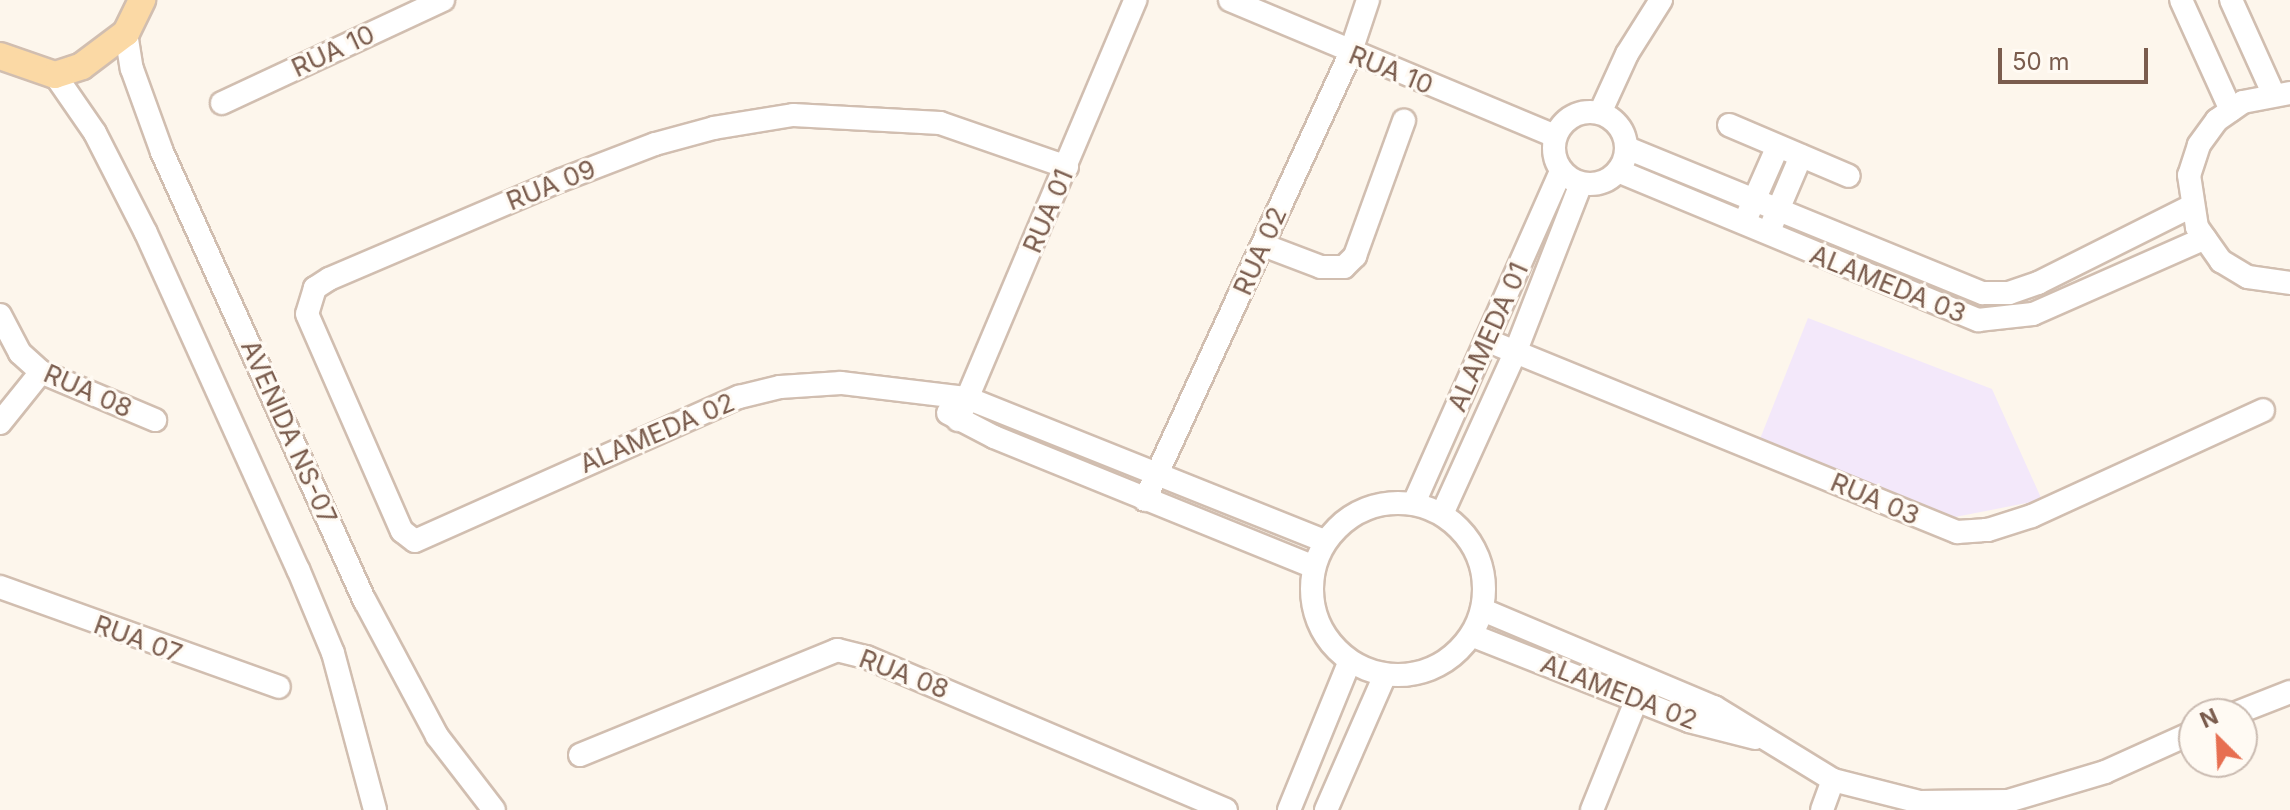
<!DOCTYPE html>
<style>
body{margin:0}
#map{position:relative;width:2290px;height:810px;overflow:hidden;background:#fdf6ec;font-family:Inter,sans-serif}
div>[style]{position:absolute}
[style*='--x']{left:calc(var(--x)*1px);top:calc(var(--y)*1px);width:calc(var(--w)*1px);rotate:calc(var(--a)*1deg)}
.education>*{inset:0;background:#f3e8fa}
.roads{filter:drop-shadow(2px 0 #d1beb0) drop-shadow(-2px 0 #d1beb0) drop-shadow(0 2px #d1beb0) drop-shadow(0 -2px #d1beb0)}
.minor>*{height:22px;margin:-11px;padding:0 11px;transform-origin:11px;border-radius:11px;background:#fff}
.minor>.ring{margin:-11px;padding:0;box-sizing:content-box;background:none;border:22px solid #fff;border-radius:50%}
.major>*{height:26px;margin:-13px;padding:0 13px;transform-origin:13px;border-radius:13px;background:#fbd9a5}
span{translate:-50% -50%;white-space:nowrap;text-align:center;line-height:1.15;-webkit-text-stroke:6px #fffaf3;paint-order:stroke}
.street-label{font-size:26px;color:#7a5c4d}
.north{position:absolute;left:2178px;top:698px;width:80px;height:80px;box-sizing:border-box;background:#fffaf3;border:2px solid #cabbb1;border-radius:50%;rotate:336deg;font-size:22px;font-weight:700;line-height:32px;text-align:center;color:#7a5c4d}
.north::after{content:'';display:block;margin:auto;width:28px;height:36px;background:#e76f51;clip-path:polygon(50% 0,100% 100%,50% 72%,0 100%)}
.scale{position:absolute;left:1998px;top:48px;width:150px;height:36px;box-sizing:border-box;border:4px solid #7a5c4d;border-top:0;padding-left:10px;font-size:24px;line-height:28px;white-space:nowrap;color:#7a5c4d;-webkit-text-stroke:6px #fffaf3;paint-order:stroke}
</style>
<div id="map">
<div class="education">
<div style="clip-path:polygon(1808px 318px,1992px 389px,2042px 500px,1950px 518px,1758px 444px)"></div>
</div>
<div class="roads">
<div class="minor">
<div style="--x:1230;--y:0;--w:352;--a:22.7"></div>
<div style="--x:2181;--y:0;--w:121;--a:65.6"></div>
<div style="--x:2231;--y:0;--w:102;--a:65.7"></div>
<div style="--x:126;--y:33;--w:36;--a:81"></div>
<div style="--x:132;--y:69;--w:88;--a:70.1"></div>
<div style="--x:162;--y:152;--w:493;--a:65.7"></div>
<div style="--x:365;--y:601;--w:153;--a:61.9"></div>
<div style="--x:437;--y:736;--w:93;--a:52.4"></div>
<div style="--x:55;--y:75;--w:70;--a:55.4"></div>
<div style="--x:95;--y:133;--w:112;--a:63"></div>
<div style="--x:146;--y:233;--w:369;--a:65.7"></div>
<div style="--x:298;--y:569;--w:91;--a:67.4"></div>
<div style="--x:333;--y:653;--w:163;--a:75"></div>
<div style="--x:2290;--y:93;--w:48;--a:169.2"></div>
<div style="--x:2243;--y:102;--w:32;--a:145"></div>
<div style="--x:2217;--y:120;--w:31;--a:126"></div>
<div style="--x:2199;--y:145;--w:32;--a:108"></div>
<div style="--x:2189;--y:175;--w:53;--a:81.3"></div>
<div style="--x:2197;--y:227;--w:42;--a:54.8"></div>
<div style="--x:2221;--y:261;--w:31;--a:31"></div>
<div style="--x:2248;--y:277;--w:42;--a:8.1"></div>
<div style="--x:222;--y:103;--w:244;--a:-25"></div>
<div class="ring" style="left:1554px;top:112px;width:50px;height:50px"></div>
<div style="--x:1600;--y:113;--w:65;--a:-65.4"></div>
<div style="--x:1627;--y:54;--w:64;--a:-57.8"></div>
<div style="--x:1729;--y:125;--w:130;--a:23"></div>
<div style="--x:1627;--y:148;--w:384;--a:22.2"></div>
<div style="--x:1983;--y:293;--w:26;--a:0"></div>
<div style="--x:2009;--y:293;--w:31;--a:-19"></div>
<div style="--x:2038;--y:283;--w:170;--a:-26.6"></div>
<div style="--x:1067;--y:167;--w:134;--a:-160.9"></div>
<div style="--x:940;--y:123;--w:147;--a:-176.9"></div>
<div style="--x:793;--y:115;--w:80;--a:170.7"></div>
<div style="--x:714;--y:128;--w:61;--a:164.8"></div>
<div style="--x:655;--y:144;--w:101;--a:159"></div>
<div style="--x:561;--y:180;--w:252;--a:156.9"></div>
<div style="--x:329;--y:279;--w:17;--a:147"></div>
<div style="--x:315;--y:288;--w:27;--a:107"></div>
<div style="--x:307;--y:314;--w:237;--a:66.4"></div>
<div style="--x:402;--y:531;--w:16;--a:38"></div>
<div style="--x:415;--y:541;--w:355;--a:-24"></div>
<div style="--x:739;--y:397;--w:42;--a:-13.7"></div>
<div style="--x:780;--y:387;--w:61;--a:-3.8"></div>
<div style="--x:841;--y:383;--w:127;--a:6.8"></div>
<div style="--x:967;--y:398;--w:386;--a:21.8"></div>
<div style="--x:1618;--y:171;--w:390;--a:22.5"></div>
<div style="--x:1978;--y:320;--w:55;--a:-6.2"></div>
<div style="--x:2033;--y:314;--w:188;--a:-23.8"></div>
<div style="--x:1748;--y:214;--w:74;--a:-66.2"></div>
<div style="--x:1772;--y:224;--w:74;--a:-66.9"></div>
<div style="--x:1263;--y:245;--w:62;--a:20.8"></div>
<div style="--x:1321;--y:267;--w:23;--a:0"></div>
<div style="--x:1344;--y:267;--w:16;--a:-45"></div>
<div style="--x:1355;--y:256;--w:144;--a:-70.1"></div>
<div style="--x:0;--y:315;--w:43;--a:62.2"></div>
<div style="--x:20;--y:353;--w:28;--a:42"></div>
<div style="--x:41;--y:372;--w:124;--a:22.8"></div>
<div style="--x:1486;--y:340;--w:509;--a:22.18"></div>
<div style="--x:1957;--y:532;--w:31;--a:-4"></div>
<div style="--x:1988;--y:530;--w:46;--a:-17.7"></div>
<div style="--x:2032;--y:516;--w:254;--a:-24.6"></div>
<div style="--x:948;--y:413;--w:52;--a:27.6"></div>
<div style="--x:994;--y:437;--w:345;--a:22.1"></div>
<div style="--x:958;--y:420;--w:456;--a:-67.1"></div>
<div style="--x:0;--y:423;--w:65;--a:-51.2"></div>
<div style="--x:1145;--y:500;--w:491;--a:-65.3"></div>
<div style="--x:1350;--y:54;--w:57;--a:-71.6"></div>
<div class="ring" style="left:1312px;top:503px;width:150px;height:150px"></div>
<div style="--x:1414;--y:503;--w:363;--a:-66.1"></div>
<div style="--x:1442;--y:514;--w:177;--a:-65.6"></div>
<div style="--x:1515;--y:353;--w:181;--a:-68.7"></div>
<div style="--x:0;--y:587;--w:296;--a:19.7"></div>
<div style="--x:1483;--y:610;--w:251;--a:22.8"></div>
<div style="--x:1714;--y:707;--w:140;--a:31.5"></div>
<div style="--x:1833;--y:780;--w:90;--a:14.2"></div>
<div style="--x:1920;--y:802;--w:88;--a:-0.7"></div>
<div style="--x:2008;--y:801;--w:101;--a:-16.6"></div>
<div style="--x:2105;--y:772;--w:98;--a:-24.2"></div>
<div style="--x:1471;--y:635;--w:234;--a:21.5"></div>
<div style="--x:1689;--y:721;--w:68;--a:14.4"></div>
<div style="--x:2234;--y:714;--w:60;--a:-21.4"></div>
<div style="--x:580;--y:755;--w:278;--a:-22.2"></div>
<div style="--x:837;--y:650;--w:30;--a:14"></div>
<div style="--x:866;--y:657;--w:391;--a:23"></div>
<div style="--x:1289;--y:810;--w:159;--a:-67.8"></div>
<div style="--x:1326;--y:810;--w:147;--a:-66.4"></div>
<div style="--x:1592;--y:810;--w:131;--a:-68"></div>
<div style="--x:1822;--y:810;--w:32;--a:-70"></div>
</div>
<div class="major">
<div style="--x:0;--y:56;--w:58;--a:19.1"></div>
<div style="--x:55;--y:75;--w:28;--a:-18"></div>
<div style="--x:82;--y:66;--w:55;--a:-36.9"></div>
<div style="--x:126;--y:33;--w:37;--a:-64"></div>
</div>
</div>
<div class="street-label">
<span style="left:333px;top:51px;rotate:-25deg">RUA 10</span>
<span style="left:1391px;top:70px;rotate:22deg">RUA 10</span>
<span style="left:551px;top:185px;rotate:-22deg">RUA 09</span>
<span style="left:1048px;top:211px;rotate:-67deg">RUA 01</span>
<span style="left:1260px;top:251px;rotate:-66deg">RUA 02</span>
<span style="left:1888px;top:284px;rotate:22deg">ALAMEDA 03</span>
<span style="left:1488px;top:337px;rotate:-66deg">ALAMEDA 01</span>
<span style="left:88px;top:391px;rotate:24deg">RUA 08</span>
<span style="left:289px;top:432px;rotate:66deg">AVENIDA NS-07</span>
<span style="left:657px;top:433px;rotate:-23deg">ALAMEDA 02</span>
<span style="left:1875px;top:499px;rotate:23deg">RUA 03</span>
<span style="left:138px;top:639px;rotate:20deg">RUA 07</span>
<span style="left:904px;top:674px;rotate:21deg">RUA 08</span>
<span style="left:1619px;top:692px;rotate:21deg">ALAMEDA 02</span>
</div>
<div class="north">N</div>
<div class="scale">50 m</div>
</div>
